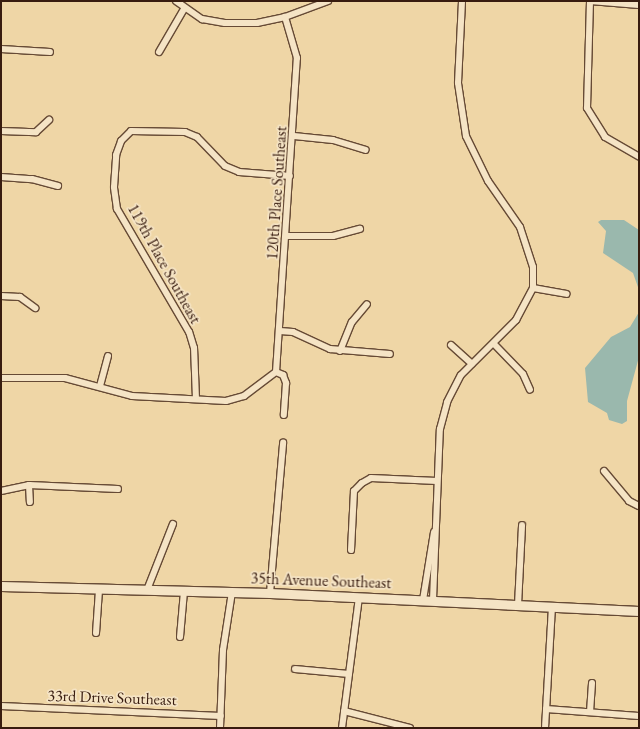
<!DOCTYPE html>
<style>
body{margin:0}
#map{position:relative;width:640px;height:729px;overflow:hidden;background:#efd6a6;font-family:"EB Garamond",serif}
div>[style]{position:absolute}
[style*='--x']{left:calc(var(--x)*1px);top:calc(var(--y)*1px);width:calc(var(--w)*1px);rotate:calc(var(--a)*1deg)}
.water>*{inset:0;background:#9ab8ad}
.roads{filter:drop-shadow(1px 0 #664a35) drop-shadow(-1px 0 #664a35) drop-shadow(0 1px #664a35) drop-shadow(0 -1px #664a35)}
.street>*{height:6px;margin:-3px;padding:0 3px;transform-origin:3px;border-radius:3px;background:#f5e4c5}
.secondary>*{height:9px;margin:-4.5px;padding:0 4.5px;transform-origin:4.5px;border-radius:4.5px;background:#f5e4c5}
span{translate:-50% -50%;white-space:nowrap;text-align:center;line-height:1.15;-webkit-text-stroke:3.5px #f5e4c5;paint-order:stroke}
.street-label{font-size:16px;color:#381c0f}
.frame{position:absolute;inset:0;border:2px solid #381c0f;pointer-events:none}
</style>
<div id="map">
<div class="water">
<div style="clip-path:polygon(601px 220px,624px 220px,639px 230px,639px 290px,633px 273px,603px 253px,606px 231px,598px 222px)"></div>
<div style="clip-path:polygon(639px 312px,639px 357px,627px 401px,627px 421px,622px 424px,609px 420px,607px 413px,588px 402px,585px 368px,611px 337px,630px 327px)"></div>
</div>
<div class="roads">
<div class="street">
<div style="--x:176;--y:1;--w:32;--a:35"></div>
<div style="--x:202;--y:19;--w:23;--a:10"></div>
<div style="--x:225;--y:23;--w:32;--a:0"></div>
<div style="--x:257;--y:23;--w:29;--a:-12"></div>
<div style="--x:285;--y:17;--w:46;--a:-20.4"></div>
<div style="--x:590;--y:1;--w:107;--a:91.6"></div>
<div style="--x:587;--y:108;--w:34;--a:58"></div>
<div style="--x:605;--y:137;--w:39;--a:30"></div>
<div style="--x:590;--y:1;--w:49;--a:4.7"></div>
<div style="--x:1;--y:49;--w:49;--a:3.5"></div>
<div style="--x:159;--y:52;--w:50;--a:-59.8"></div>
<div style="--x:1;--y:131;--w:35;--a:2"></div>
<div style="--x:36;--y:132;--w:18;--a:-43"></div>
<div style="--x:294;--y:136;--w:39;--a:6"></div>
<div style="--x:333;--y:140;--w:34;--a:17"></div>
<div style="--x:1;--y:177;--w:31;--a:4"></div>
<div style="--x:32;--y:179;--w:27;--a:15"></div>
<div style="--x:287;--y:236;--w:46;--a:0"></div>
<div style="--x:333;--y:236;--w:28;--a:-15"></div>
<div style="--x:533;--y:288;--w:34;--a:10"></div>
<div style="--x:1;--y:296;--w:19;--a:3"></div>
<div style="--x:20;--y:297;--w:19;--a:36"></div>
<div style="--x:280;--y:331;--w:13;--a:4"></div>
<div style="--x:293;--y:332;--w:41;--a:24.7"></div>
<div style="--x:330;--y:349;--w:60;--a:4.8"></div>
<div style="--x:451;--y:345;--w:28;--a:42"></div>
<div style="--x:495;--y:345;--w:40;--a:46"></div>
<div style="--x:523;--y:374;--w:17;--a:66"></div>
<div style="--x:340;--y:351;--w:31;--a:-68"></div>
<div style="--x:352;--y:322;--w:23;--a:-50"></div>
<div style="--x:276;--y:372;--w:315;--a:-86.2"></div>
<div style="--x:297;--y:58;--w:43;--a:-106.3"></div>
<div style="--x:276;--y:372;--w:8;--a:23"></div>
<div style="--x:283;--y:375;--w:9;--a:69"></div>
<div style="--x:286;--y:383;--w:32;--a:94"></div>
<div style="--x:1;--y:378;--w:64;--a:0"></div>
<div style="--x:65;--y:378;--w:69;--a:15"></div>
<div style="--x:132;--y:396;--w:94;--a:3"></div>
<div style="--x:226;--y:401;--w:19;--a:-16"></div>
<div style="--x:244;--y:396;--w:40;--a:-37"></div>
<div style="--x:100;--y:386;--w:31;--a:-75"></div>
<div style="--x:196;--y:399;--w:51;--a:-92.2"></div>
<div style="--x:194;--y:348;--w:17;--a:-107"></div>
<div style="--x:189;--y:332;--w:143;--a:-120.3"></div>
<div style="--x:117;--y:209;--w:22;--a:-98"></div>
<div style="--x:114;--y:187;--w:32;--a:-86"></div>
<div style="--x:116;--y:155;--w:15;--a:-70"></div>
<div style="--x:121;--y:141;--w:14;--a:-45"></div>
<div style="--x:131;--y:131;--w:54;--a:1.1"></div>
<div style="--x:185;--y:132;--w:13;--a:23"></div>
<div style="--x:197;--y:137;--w:40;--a:46"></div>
<div style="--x:225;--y:166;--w:15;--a:23"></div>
<div style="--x:239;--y:172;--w:51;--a:4.5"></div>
<div style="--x:604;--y:471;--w:39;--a:50"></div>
<div style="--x:629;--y:501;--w:11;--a:27"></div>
<div style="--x:29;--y:485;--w:17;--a:87"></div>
<div style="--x:1;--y:491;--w:29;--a:-12"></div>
<div style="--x:29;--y:485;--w:89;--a:2.6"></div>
<div style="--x:351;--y:550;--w:59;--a:-87.1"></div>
<div style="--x:354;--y:491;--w:11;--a:-45"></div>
<div style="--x:362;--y:483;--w:10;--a:-29"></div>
<div style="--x:371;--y:478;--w:66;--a:2.6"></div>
<div style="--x:147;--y:590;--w:71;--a:-68.5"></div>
<div style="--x:270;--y:593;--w:151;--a:-85"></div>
<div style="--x:423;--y:600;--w:69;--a:-80.8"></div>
<div style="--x:433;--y:600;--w:171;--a:-87.7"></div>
<div style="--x:440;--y:429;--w:28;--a:-75"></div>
<div style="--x:447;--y:402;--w:30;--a:-63"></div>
<div style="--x:461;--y:375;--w:78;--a:-45"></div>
<div style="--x:516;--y:320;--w:36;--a:-62"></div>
<div style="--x:533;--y:288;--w:21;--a:-90"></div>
<div style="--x:533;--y:267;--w:42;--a:-108"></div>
<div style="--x:520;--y:227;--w:56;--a:-124.8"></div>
<div style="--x:488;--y:181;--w:50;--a:-116.1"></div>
<div style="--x:466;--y:136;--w:54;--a:-98.6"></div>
<div style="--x:458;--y:83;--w:82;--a:-87.2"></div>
<div style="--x:518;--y:605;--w:80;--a:-87.1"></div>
<div style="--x:96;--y:633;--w:43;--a:-86"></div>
<div style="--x:180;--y:637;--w:46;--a:-85"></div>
<div style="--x:295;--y:669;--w:54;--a:5.3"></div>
<div style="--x:1;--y:706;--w:220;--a:2.6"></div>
<div style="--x:546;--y:709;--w:93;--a:4.3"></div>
<div style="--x:344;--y:711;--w:68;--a:14.4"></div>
<div style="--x:590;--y:712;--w:29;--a:-86"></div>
<div style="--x:220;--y:728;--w:78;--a:-87.8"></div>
<div style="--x:223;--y:650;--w:59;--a:-81.2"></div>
<div style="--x:342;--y:728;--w:132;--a:-82.6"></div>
<div style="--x:545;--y:728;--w:122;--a:-86.7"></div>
</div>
<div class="secondary">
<div style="--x:1;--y:586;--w:269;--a:1.5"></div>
<div style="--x:270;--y:593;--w:369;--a:2.8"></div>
</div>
</div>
<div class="street-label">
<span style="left:277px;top:193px;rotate:-86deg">120th Place Southeast</span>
<span style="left:164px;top:264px;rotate:61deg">119th Place Southeast</span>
<span style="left:321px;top:581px;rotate:2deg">35th Avenue Southeast</span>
<span style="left:112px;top:698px;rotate:2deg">33rd Drive Southeast</span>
</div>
<div class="frame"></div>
</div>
